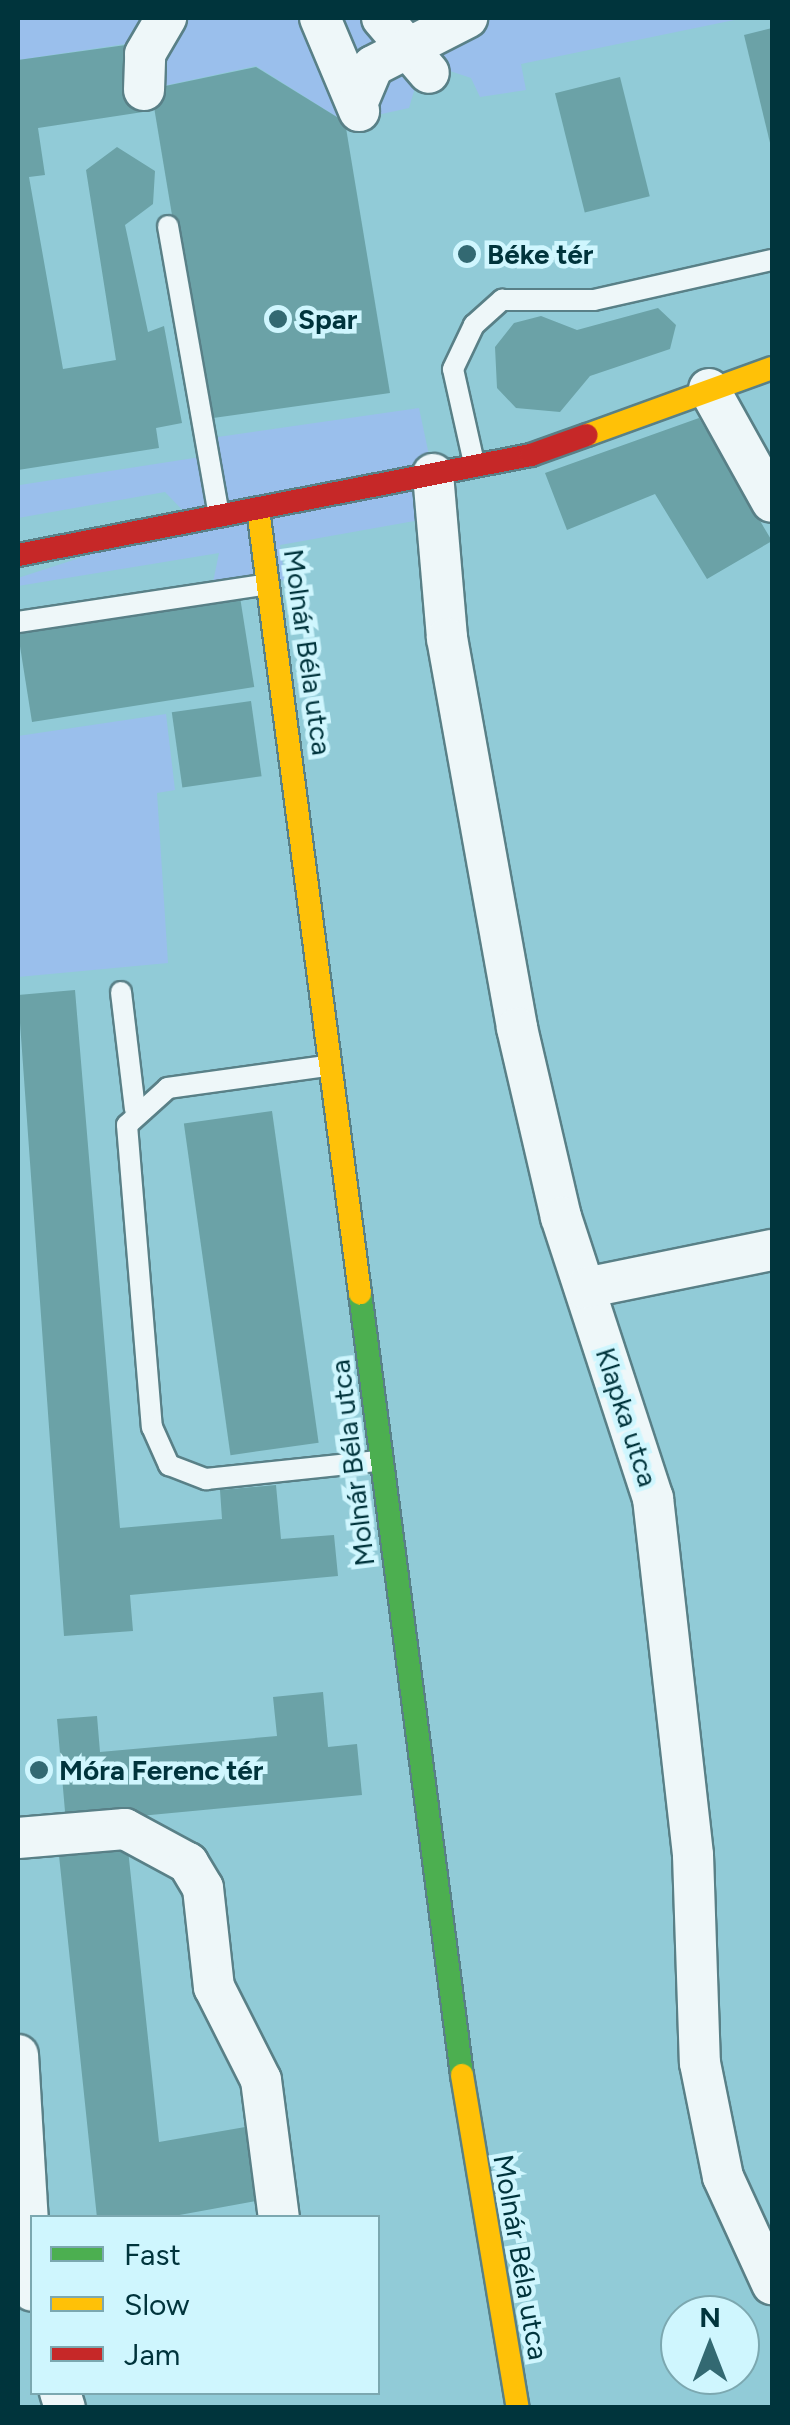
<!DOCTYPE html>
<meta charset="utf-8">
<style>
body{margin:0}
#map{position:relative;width:790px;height:2425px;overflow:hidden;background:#91cbd7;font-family:Figtree,sans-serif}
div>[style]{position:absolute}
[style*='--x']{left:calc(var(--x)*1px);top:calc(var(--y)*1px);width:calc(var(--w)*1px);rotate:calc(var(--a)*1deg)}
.green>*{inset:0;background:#9abfec}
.building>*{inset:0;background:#6ba2a7;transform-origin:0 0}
.roads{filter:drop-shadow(2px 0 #598087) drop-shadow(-2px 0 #598087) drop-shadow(0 2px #598087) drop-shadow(0 -2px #598087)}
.lane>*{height:20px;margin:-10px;padding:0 10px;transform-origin:10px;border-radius:10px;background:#eef7f9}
.street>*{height:40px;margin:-20px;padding:0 20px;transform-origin:20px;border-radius:20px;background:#eef7f9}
.fast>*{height:22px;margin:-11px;padding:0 11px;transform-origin:11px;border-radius:11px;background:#4caf50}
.slow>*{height:22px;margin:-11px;padding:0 11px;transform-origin:11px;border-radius:11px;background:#ffc107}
.jam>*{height:22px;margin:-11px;padding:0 11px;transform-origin:11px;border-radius:11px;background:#c62828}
.dots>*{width:28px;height:28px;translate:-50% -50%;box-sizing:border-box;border:5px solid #cff6fe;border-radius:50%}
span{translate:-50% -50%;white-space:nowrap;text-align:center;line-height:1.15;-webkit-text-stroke:9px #cff6fe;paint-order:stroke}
.poi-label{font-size:28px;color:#00343c;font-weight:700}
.left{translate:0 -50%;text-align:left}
.street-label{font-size:28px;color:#00343c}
.frame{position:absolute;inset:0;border:20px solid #00343c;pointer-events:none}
.legend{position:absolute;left:30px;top:2215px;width:350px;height:180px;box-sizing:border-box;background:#cff6fe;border:2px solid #7ca8b0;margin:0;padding:12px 18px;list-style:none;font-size:30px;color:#00343c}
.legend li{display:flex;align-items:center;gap:20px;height:50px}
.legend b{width:50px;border:2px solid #7ca8b0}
.north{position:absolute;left:660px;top:2295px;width:100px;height:100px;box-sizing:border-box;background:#cff6fe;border:2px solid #7ca8b0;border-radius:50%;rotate:0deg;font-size:28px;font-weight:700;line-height:40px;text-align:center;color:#00343c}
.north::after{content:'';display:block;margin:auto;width:35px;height:45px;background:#336972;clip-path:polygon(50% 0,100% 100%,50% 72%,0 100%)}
</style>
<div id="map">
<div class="green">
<div style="clip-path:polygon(18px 18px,744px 18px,521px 64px,526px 90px,480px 97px,471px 78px,447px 70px,417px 81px,409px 108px,345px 122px,256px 66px,140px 91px,132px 43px,18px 60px)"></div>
<div style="clip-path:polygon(419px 408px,433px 474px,420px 520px,280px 545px,285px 580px,211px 592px,219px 553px,18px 586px,18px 578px,193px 521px,165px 492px,18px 518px,18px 476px,20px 485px,207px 456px,204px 439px)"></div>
<div style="clip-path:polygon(166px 714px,175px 790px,157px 793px,168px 963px,18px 977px,18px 736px)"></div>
</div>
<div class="building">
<div style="clip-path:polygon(772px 28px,772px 147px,771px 147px,744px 35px)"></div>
<div style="clip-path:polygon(133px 44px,143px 112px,38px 128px,45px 175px,29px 177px,63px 369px,116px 360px,86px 170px,117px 147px,155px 171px,153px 204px,125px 225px,148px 332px,164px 326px,182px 423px,156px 428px,159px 448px,18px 470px,18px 60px)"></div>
<div style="clip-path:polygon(256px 67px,345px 122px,390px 393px,206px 419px,151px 89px)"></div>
<div style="left:620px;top:77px;width:123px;height:67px;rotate:76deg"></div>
<div style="clip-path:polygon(658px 308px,676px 325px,670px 349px,590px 376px,560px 412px,516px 408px,497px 388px,495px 347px,514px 323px,541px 316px,577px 330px)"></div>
<div style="clip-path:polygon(699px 418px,772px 541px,707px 579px,655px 494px,567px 530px,545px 473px)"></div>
<div style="left:240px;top:597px;width:91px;height:225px;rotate:81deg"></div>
<div style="left:251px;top:701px;width:76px;height:80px;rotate:82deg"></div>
<div style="clip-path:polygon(75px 990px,120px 1528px,222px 1519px,220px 1490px,276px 1485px,281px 1539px,334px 1535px,338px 1576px,130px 1595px,133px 1631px,64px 1636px,18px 995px)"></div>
<div style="left:272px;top:1111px;width:335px;height:89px;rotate:82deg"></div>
<div style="clip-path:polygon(323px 1692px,328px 1747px,357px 1744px,362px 1795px,66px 1823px,57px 1719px,97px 1716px,100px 1752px,277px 1736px,273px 1697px)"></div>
<div style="clip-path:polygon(127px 1840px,159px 2142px,251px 2126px,262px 2200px,163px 2218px,97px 2218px,58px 1846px)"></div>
</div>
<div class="roads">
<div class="lane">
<div style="--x:168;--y:226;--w:293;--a:80"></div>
<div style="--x:474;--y:463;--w:96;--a:-102.6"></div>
<div style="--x:453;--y:369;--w:49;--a:-64.5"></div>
<div style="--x:474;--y:325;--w:38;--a:-42"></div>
<div style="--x:502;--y:300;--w:92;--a:0"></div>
<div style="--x:594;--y:300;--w:182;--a:-12.7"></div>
<div style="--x:18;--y:622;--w:253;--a:-8.6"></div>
<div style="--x:121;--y:992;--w:118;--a:83.2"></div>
<div style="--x:326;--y:1066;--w:160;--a:172.1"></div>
<div style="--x:168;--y:1088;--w:55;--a:137.9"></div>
<div style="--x:127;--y:1125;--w:303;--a:85.3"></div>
<div style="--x:152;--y:1427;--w:42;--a:65.9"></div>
<div style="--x:169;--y:1465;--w:40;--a:21"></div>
<div style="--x:206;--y:1479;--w:173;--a:-6"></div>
</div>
<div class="street">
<div style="--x:320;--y:18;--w:101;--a:67.2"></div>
<div style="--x:382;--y:18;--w:72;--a:49.5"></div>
<div style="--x:144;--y:90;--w:36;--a:-88"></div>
<div style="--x:145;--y:54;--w:42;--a:-59.7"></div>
<div style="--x:357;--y:104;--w:41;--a:-67.2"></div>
<div style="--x:373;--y:66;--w:106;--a:-27.1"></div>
<div style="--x:709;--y:389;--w:129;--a:60.9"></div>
<div style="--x:433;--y:474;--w:165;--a:85.1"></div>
<div style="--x:447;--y:638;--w:396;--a:79.8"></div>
<div style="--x:517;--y:1028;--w:194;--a:76.9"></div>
<div style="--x:561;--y:1217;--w:296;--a:71.9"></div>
<div style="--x:653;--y:1498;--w:359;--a:83.6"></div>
<div style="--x:693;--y:1855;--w:208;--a:88.1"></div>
<div style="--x:700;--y:2063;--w:116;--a:78.6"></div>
<div style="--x:723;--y:2177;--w:118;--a:65.4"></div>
<div style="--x:585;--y:1288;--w:191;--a:-11.5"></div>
<div style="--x:18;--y:1838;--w:107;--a:-4.8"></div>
<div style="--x:125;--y:1829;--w:72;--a:28.4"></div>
<div style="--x:188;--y:1863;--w:29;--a:59"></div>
<div style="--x:203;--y:1888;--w:100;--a:83.7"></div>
<div style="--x:214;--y:1987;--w:104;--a:63.2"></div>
<div style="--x:261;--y:2080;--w:139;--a:82.6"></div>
<div style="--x:18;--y:2055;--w:236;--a:86.6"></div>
<div style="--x:60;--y:2392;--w:17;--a:73"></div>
</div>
<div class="fast">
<div style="--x:360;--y:1293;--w:789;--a:82.57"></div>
</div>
<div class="slow">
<div style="--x:587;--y:435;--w:197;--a:-19.9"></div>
<div style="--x:258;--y:509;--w:791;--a:82.59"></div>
<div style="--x:462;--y:2075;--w:338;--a:80.5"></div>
</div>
<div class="jam">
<div style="--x:18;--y:555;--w:523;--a:-11.03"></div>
<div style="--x:531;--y:455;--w:59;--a:-19.7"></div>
</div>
</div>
<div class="dots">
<div style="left:467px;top:254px;background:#336972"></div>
<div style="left:278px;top:319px;background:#336972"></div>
<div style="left:39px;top:1770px;background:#336972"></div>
</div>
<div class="poi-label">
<span class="left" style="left:487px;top:254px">Béke tér</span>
<span class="left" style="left:298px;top:319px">Spar</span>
<span class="left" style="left:59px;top:1770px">Móra Ferenc tér</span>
</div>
<div class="street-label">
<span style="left:308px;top:652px;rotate:82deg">Molnár Béla utca</span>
<span style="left:627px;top:1417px;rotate:72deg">Klapka utca</span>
<span style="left:352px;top:1463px;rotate:-97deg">Molnár Béla utca</span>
<span style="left:521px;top:2257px;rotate:80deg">Molnár Béla utca</span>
</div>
<div class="frame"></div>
<ul class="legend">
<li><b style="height:12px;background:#4caf50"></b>Fast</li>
<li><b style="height:12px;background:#ffc107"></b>Slow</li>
<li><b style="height:12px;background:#c62828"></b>Jam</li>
</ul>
<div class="north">N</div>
</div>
